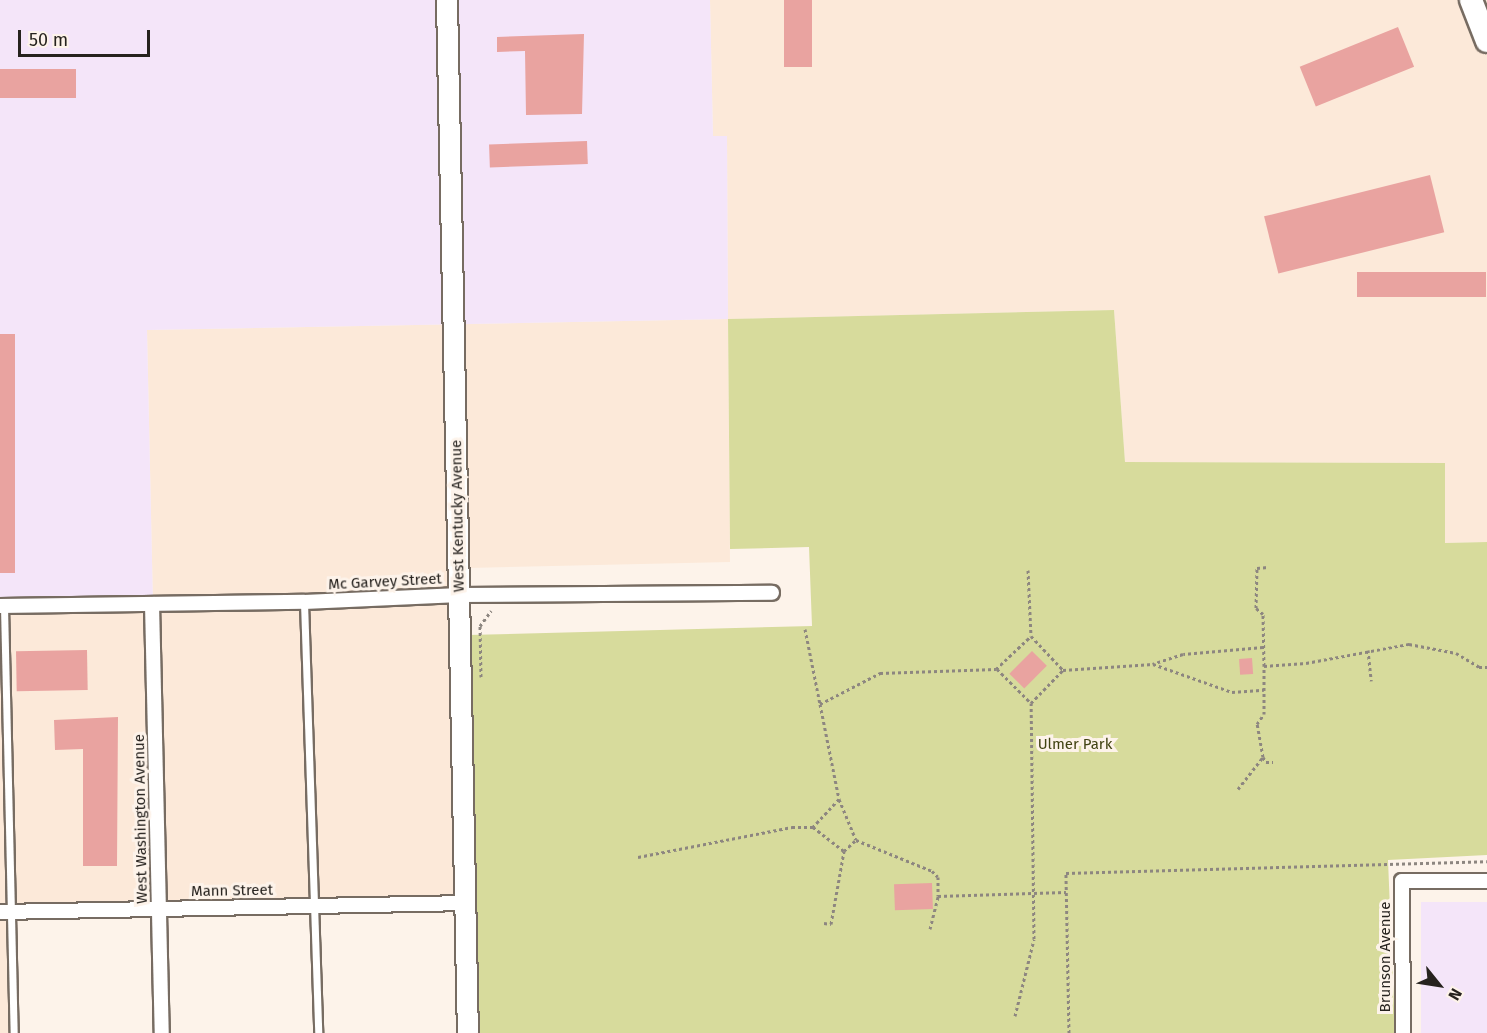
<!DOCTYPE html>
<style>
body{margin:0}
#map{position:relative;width:1487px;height:1033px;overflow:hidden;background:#fdf3ea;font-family:"Fira Sans",sans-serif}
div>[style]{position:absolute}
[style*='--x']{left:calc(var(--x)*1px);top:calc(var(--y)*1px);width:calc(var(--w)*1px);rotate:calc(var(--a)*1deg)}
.built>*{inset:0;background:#fce9d9}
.industrial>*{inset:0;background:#f4e5f9;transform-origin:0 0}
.green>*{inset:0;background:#d7db9c}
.building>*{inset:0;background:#e9a3a0;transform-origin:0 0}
.path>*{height:3px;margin-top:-1.5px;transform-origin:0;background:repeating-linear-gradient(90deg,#8d8680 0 3px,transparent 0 6px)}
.roads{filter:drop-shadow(2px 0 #776c62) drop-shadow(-2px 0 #776c62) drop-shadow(0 2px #776c62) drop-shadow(0 -2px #776c62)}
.lane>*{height:7px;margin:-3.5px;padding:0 3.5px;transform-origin:3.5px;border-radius:3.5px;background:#fff}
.street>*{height:14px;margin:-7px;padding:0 7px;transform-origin:7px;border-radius:7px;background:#fff}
.secondary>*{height:20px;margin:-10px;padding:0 10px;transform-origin:10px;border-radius:10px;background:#fff}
.primary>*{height:22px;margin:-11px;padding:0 11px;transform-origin:11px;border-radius:11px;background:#fff}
span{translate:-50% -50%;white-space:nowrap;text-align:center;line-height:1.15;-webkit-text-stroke:6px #fdf3ea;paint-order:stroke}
.street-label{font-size:15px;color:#26221e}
.park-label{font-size:15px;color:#414312}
.north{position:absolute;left:1409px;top:955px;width:60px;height:60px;-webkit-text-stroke:4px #fdf3ea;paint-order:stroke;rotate:120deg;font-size:16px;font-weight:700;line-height:24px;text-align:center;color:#26221e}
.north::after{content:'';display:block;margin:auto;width:21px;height:27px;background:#26221e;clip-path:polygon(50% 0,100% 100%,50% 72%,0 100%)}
.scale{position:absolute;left:18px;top:30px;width:132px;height:27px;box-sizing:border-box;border:3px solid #26221e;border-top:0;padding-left:8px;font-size:18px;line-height:21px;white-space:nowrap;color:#26221e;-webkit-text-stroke:4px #fdf3ea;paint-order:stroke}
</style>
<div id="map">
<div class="built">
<div style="clip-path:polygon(710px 0,1487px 0,1487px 542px,1445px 543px,1444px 463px,1125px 462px,1114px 310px,728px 319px,730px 562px,468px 568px,466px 903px,7px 913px,9px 1033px,0 1033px,0 609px,153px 606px,147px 330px,728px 319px,727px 137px,713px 137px)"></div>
</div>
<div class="industrial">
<div style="clip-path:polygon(0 0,710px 0,713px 136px,727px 136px,728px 319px,147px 330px,153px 606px,0 609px)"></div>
<div style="left:1487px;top:902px;width:131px;height:66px;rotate:90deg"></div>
</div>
<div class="green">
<div style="clip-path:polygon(1114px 310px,1125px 462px,1445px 463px,1445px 543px,1487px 542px,1487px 855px,1388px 860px,1395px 1033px,475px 1033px,468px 635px,812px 626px,809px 547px,730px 549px,728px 319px)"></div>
</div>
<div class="building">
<div style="left:784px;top:0;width:28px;height:67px"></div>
<div style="left:1398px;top:27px;width:43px;height:106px;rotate:68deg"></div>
<div style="clip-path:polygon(584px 34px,582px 114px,526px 115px,525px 51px,497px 52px,497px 37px)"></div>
<div style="left:0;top:69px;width:76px;height:29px"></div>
<div style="left:587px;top:141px;width:23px;height:98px;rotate:88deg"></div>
<div style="left:1430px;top:175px;width:59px;height:171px;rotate:76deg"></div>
<div style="left:1357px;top:272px;width:129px;height:25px"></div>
<div style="left:0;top:334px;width:15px;height:239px"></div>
<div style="left:87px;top:650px;width:40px;height:71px;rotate:89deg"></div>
<div style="left:1032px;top:651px;width:21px;height:32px;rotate:45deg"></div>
<div style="left:1252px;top:658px;width:16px;height:13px;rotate:86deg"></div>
<div style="clip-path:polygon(118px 717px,117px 866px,83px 866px,83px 749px,55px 750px,54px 720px)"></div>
<div style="left:932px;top:883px;width:26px;height:38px;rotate:88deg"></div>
</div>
<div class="path">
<div style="--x:1028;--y:570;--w:66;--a:87.4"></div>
<div style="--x:805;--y:629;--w:76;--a:78.7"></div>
<div style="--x:820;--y:704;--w:68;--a:-27.3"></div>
<div style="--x:880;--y:673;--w:116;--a:-2"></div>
<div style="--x:996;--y:669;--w:48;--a:-43.3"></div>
<div style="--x:1031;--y:636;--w:47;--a:46.7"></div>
<div style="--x:1263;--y:647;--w:80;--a:175"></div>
<div style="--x:1183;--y:654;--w:32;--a:162"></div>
<div style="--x:1153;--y:664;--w:84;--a:19.5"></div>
<div style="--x:1232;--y:692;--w:32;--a:-4"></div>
<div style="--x:1368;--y:650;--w:31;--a:84"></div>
<div style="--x:1264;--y:666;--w:52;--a:-91.1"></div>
<div style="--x:1263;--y:614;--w:9;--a:-139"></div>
<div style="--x:1256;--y:608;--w:40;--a:-88.6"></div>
<div style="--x:1257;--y:568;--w:11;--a:-5"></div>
<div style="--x:997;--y:669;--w:48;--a:45"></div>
<div style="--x:1031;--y:703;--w:46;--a:-45.9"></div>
<div style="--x:1063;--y:670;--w:90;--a:-3.8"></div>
<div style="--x:481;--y:677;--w:51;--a:-91.1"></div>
<div style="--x:480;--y:626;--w:19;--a:-54"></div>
<div style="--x:820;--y:704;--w:97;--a:78.7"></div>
<div style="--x:839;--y:799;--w:38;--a:133"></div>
<div style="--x:813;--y:827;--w:39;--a:38"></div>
<div style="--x:844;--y:851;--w:16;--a:-43"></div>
<div style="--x:1263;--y:757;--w:6;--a:59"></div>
<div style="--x:1266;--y:762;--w:7;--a:0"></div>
<div style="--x:1238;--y:789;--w:41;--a:-52"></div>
<div style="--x:1263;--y:757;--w:34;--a:-100"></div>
<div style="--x:1257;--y:724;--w:12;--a:-55"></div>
<div style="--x:1264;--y:714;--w:48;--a:-90"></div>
<div style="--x:1264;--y:666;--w:42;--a:-4.1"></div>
<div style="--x:1306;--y:663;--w:105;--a:-10.5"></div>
<div style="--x:1409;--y:644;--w:48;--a:10.8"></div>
<div style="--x:1456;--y:653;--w:27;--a:31"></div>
<div style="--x:1479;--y:667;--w:8;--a:0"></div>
<div style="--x:839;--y:799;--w:44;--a:67.5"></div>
<div style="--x:856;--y:840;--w:82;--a:22.2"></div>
<div style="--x:932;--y:871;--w:8;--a:45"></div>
<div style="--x:938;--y:877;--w:19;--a:90"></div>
<div style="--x:638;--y:857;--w:157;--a:-11"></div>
<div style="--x:792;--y:827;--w:21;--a:0"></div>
<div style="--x:824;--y:923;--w:7;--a:8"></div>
<div style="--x:831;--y:924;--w:74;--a:-79.9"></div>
<div style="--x:930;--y:929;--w:34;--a:-76"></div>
<div style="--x:938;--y:896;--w:128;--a:-1.8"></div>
<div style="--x:1015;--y:1016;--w:79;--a:-76.1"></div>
<div style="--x:1034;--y:939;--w:236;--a:-90.7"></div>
<div style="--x:1069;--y:1033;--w:160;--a:-91.1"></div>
<div style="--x:1066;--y:873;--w:421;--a:-1.6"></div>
</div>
<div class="roads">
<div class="lane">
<div style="--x:304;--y:602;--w:431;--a:88.1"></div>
<div style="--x:4;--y:606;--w:427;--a:88.7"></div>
</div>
<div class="street">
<div style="--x:152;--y:604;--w:429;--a:88.7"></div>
<div style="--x:0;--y:606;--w:304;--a:-0.8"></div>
<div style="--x:304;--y:602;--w:156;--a:-2.6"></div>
<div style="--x:460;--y:595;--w:312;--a:-0.4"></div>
<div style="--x:0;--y:912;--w:465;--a:-1.1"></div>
<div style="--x:1403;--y:1033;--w:152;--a:-90.4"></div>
<div style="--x:1402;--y:881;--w:85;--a:0"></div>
</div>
<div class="secondary">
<div style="--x:447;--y:0;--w:1033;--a:88.84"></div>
</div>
<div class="primary">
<div style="--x:1471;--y:0;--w:44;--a:68.7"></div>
</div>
</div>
<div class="street-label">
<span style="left:458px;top:516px;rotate:-91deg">West Kentucky Avenue</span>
<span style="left:385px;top:582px;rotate:-3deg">Mc Garvey Street</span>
<span style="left:141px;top:819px;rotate:-91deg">West Washington Avenue</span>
<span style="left:232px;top:891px;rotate:-1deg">Mann Street</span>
<span style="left:1386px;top:957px;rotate:-90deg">Brunson Avenue</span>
</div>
<div class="park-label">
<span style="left:1075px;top:745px">Ulmer Park</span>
</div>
<div class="north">N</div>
<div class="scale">50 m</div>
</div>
